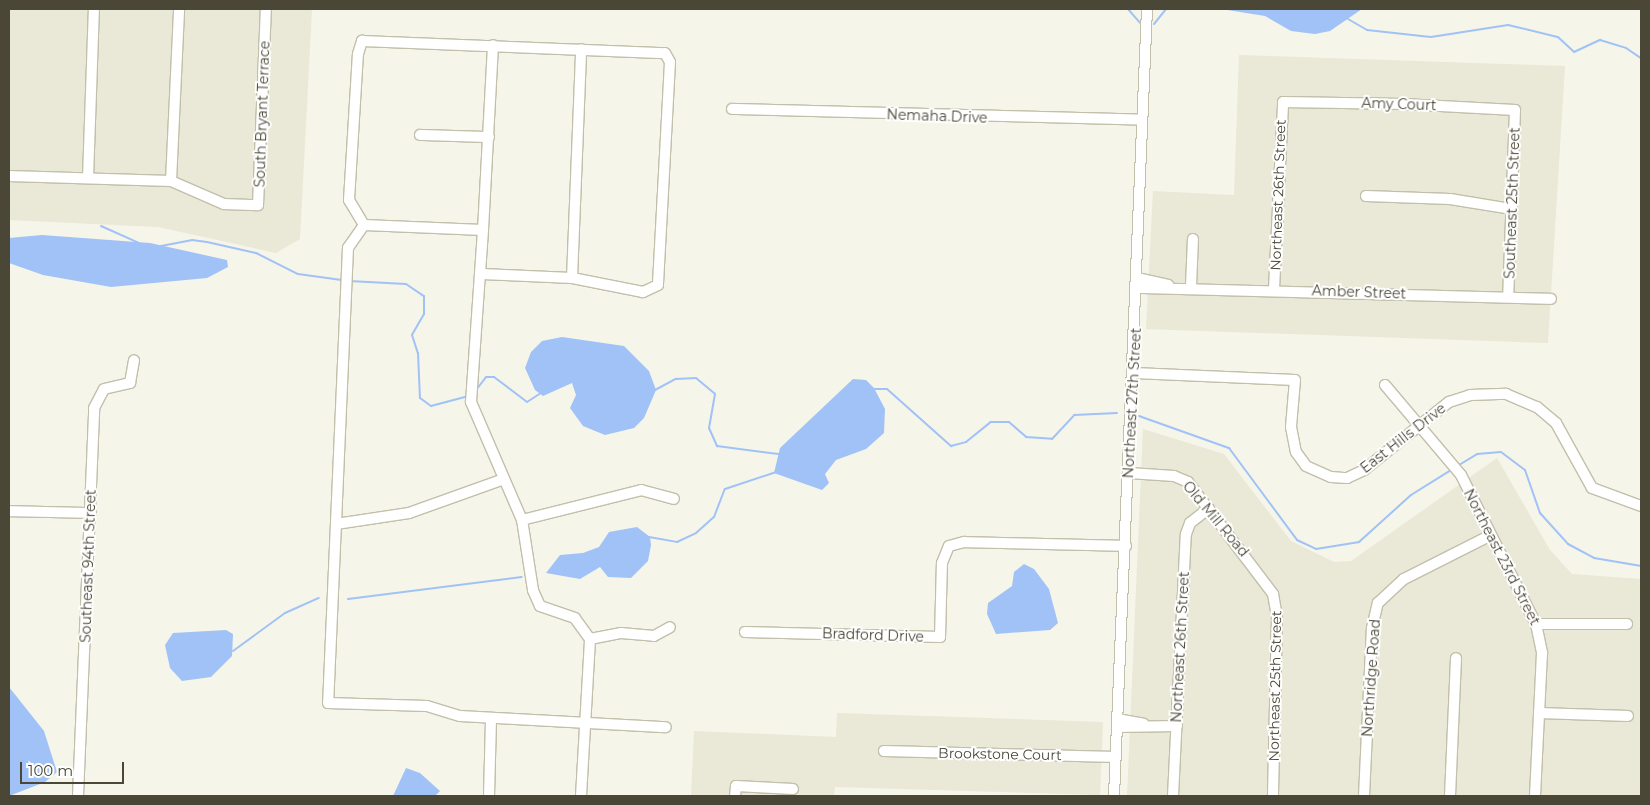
<!DOCTYPE html>
<style>
body{margin:0}
#map{position:relative;width:1650px;height:805px;overflow:hidden;background:#f6f5e9;font-family:Montserrat,sans-serif}
div>[style]{position:absolute}
[style*='--x']{left:calc(var(--x)*1px);top:calc(var(--y)*1px);width:calc(var(--w)*1px);rotate:calc(var(--a)*1deg)}
.residential>*{inset:0;background:#eae8d6}
.water>*{inset:0;background:#a0c2f7}
.stream>*{height:2px;margin:-1px;padding:0 1px;transform-origin:1px;border-radius:1px;background:#a0c2f7}
.roads{filter:drop-shadow(1px 0 #c2bfaa) drop-shadow(-1px 0 #c2bfaa) drop-shadow(0 1px #c2bfaa) drop-shadow(0 -1px #c2bfaa)}
.minor>*{height:10px;margin:-5px;padding:0 5px;transform-origin:5px;border-radius:5px;background:#fff}
span{translate:-50% -50%;white-space:nowrap;text-align:center;line-height:1.15;-webkit-text-stroke:4px #fff;paint-order:stroke}
.street-label{font-size:14px;color:#4a4736}
.frame{position:absolute;inset:0;border:10px solid #4a4736;pointer-events:none}
.scale{position:absolute;left:20px;top:762px;width:104px;height:22px;box-sizing:border-box;border:2px solid #4a4736;border-top:0;padding-left:6px;font-size:15px;line-height:18px;white-space:nowrap;color:#4a4736;-webkit-text-stroke:4px #fff;paint-order:stroke}
</style>
<div id="map">
<div class="residential">
<div style="clip-path:polygon(9px 9px,312px 9px,300px 239px,276px 253px,158px 227px,9px 220px)"></div>
<div style="clip-path:polygon(1239px 55px,1565px 66px,1548px 343px,1146px 329px,1153px 191px,1234px 195px)"></div>
<div style="clip-path:polygon(1143px 429px,1224px 454px,1291px 541px,1334px 562px,1351px 561px,1497px 458px,1550px 550px,1572px 574px,1641px 579px,1641px 796px,1127px 796px)"></div>
<div style="clip-path:polygon(837px 713px,1103px 722px,1100px 795px,835px 787px,834px 796px,691px 796px,694px 731px,836px 737px)"></div>
</div>
<div class="water">
<div style="clip-path:polygon(1221px 9px,1362px 9px,1330px 31px,1315px 34px,1291px 31px,1265px 16px)"></div>
<div style="clip-path:polygon(42px 235px,150px 243px,227px 260px,228px 267px,207px 278px,111px 287px,43px 275px,9px 263px,9px 238px)"></div>
<div style="clip-path:polygon(562px 337px,624px 346px,649px 371px,656px 390px,644px 418px,634px 428px,605px 435px,583px 426px,570px 408px,576px 395px,572px 383px,543px 396px,535px 390px,525px 368px,531px 352px,542px 341px)"></div>
<div style="clip-path:polygon(853px 379px,866px 380px,874px 388px,885px 409px,884px 433px,866px 449px,836px 460px,825px 474px,829px 483px,822px 490px,774px 473px,780px 448px)"></div>
<div style="clip-path:polygon(637px 527px,650px 537px,651px 545px,648px 561px,631px 578px,608px 577px,600px 567px,580px 579px,546px 573px,560px 555px,583px 553px,599px 547px,609px 532px)"></div>
<div style="clip-path:polygon(1024px 564px,1034px 569px,1049px 589px,1058px 623px,1050px 630px,996px 634px,987px 614px,988px 603px,1012px 586px,1014px 572px)"></div>
<div style="clip-path:polygon(226px 630px,233px 634px,232px 656px,211px 677px,182px 681px,170px 668px,165px 645px,173px 633px)"></div>
<div style="clip-path:polygon(9px 687px,44px 731px,57px 772px,45px 782px,9px 796px)"></div>
<div style="clip-path:polygon(406px 768px,420px 773px,440px 791px,435px 796px,393px 796px)"></div>
</div>
<div class="stream">
<div style="--x:1128;--y:9;--w:18;--a:49"></div>
<div style="--x:1348;--y:19;--w:22;--a:30"></div>
<div style="--x:1367;--y:30;--w:64;--a:6.2"></div>
<div style="--x:1431;--y:37;--w:78;--a:-8.9"></div>
<div style="--x:1508;--y:25;--w:51;--a:13.5"></div>
<div style="--x:1558;--y:37;--w:22;--a:43"></div>
<div style="--x:1574;--y:52;--w:29;--a:-25"></div>
<div style="--x:1600;--y:40;--w:27;--a:17"></div>
<div style="--x:1626;--y:48;--w:18;--a:34"></div>
<div style="--x:1154;--y:24;--w:19;--a:-51"></div>
<div style="--x:101;--y:226;--w:42;--a:24.1"></div>
<div style="--x:161;--y:246;--w:32;--a:-11"></div>
<div style="--x:192;--y:240;--w:15;--a:8"></div>
<div style="--x:207;--y:242;--w:50;--a:12.7"></div>
<div style="--x:256;--y:253;--w:47;--a:26.6"></div>
<div style="--x:298;--y:274;--w:44;--a:7.8"></div>
<div style="--x:349;--y:281;--w:57;--a:3"></div>
<div style="--x:406;--y:284;--w:22;--a:34"></div>
<div style="--x:424;--y:296;--w:18;--a:90"></div>
<div style="--x:424;--y:314;--w:24;--a:120"></div>
<div style="--x:412;--y:335;--w:19;--a:72"></div>
<div style="--x:418;--y:353;--w:45;--a:87.5"></div>
<div style="--x:420;--y:398;--w:14;--a:36"></div>
<div style="--x:431;--y:406;--w:38;--a:-15"></div>
<div style="--x:872;--y:389;--w:15;--a:0"></div>
<div style="--x:887;--y:389;--w:86;--a:41.7"></div>
<div style="--x:951;--y:446;--w:16;--a:-15"></div>
<div style="--x:966;--y:442;--w:32;--a:-39"></div>
<div style="--x:991;--y:422;--w:18;--a:0"></div>
<div style="--x:1009;--y:422;--w:23;--a:41"></div>
<div style="--x:1026;--y:437;--w:26;--a:4"></div>
<div style="--x:1052;--y:439;--w:33;--a:-47"></div>
<div style="--x:1074;--y:415;--w:43;--a:-2.7"></div>
<div style="--x:476;--y:390;--w:16;--a:-52"></div>
<div style="--x:486;--y:377;--w:8;--a:0"></div>
<div style="--x:494;--y:377;--w:41;--a:37.1"></div>
<div style="--x:527;--y:402;--w:17;--a:-33"></div>
<div style="--x:655;--y:390;--w:24;--a:-28"></div>
<div style="--x:676;--y:379;--w:20;--a:-3"></div>
<div style="--x:696;--y:378;--w:25;--a:40"></div>
<div style="--x:715;--y:394;--w:35;--a:100"></div>
<div style="--x:709;--y:428;--w:20;--a:66"></div>
<div style="--x:717;--y:446;--w:62;--a:7.5"></div>
<div style="--x:1139;--y:416;--w:96;--a:19.6"></div>
<div style="--x:1229;--y:448;--w:114;--a:53.5"></div>
<div style="--x:1297;--y:540;--w:21;--a:25"></div>
<div style="--x:1316;--y:549;--w:44;--a:-9.2"></div>
<div style="--x:1359;--y:542;--w:70;--a:-42.1"></div>
<div style="--x:1411;--y:495;--w:47;--a:-32"></div>
<div style="--x:1459;--y:465;--w:21;--a:-31"></div>
<div style="--x:1477;--y:454;--w:24;--a:-5"></div>
<div style="--x:1501;--y:452;--w:30;--a:37"></div>
<div style="--x:1525;--y:470;--w:46;--a:70.8"></div>
<div style="--x:1540;--y:513;--w:42;--a:47.9"></div>
<div style="--x:1568;--y:544;--w:30;--a:28"></div>
<div style="--x:1594;--y:558;--w:48;--a:9.7"></div>
<div style="--x:649;--y:537;--w:28;--a:10"></div>
<div style="--x:677;--y:542;--w:21;--a:-25"></div>
<div style="--x:696;--y:533;--w:24;--a:-42"></div>
<div style="--x:714;--y:517;--w:30;--a:-69"></div>
<div style="--x:725;--y:489;--w:54;--a:-18.4"></div>
<div style="--x:348;--y:599;--w:175;--a:-7.2"></div>
<div style="--x:233;--y:651;--w:64;--a:-36.2"></div>
<div style="--x:285;--y:613;--w:37;--a:-24"></div>
</div>
<div class="roads">
<div class="minor">
<div style="--x:732;--y:109;--w:410;--a:1.5"></div>
<div style="--x:420;--y:135;--w:69;--a:1.7"></div>
<div style="--x:9;--y:176;--w:162;--a:1.8"></div>
<div style="--x:171;--y:181;--w:58;--a:23.5"></div>
<div style="--x:224;--y:204;--w:34;--a:2"></div>
<div style="--x:258;--y:205;--w:196;--a:-87.7"></div>
<div style="--x:88;--y:178;--w:169;--a:-88"></div>
<div style="--x:171;--y:181;--w:172;--a:-87.3"></div>
<div style="--x:1366;--y:196;--w:84;--a:2"></div>
<div style="--x:1450;--y:199;--w:63;--a:9.2"></div>
<div style="--x:364;--y:225;--w:29;--a:-121"></div>
<div style="--x:349;--y:200;--w:146;--a:-86.5"></div>
<div style="--x:358;--y:54;--w:14;--a:-73"></div>
<div style="--x:362;--y:41;--w:303;--a:2.3"></div>
<div style="--x:665;--y:53;--w:10;--a:61"></div>
<div style="--x:670;--y:62;--w:223;--a:93.1"></div>
<div style="--x:658;--y:285;--w:17;--a:155"></div>
<div style="--x:643;--y:292;--w:72;--a:-168.8"></div>
<div style="--x:572;--y:278;--w:90;--a:-177.5"></div>
<div style="--x:483;--y:230;--w:185;--a:-86.9"></div>
<div style="--x:572;--y:278;--w:229;--a:-87.7"></div>
<div style="--x:1138;--y:278;--w:31;--a:13"></div>
<div style="--x:1191;--y:286;--w:47;--a:-87.6"></div>
<div style="--x:1138;--y:288;--w:413;--a:1.5"></div>
<div style="--x:1274;--y:289;--w:187;--a:-87.2"></div>
<div style="--x:1283;--y:102;--w:120;--a:1"></div>
<div style="--x:1403;--y:104;--w:112;--a:3.1"></div>
<div style="--x:1515;--y:110;--w:187;--a:92.1"></div>
<div style="--x:1134;--y:373;--w:161;--a:2.5"></div>
<div style="--x:1295;--y:380;--w:47;--a:94.9"></div>
<div style="--x:1291;--y:427;--w:25;--a:79"></div>
<div style="--x:1296;--y:452;--w:17;--a:54"></div>
<div style="--x:1306;--y:466;--w:27;--a:24"></div>
<div style="--x:1331;--y:477;--w:16;--a:4"></div>
<div style="--x:1347;--y:478;--w:19;--a:-25"></div>
<div style="--x:1364;--y:470;--w:109;--a:-38.7"></div>
<div style="--x:1449;--y:402;--w:22;--a:-18"></div>
<div style="--x:1470;--y:395;--w:36;--a:-2"></div>
<div style="--x:1506;--y:394;--w:34;--a:23"></div>
<div style="--x:1537;--y:407;--w:25;--a:40"></div>
<div style="--x:1556;--y:423;--w:74;--a:61"></div>
<div style="--x:1592;--y:488;--w:52;--a:20.2"></div>
<div style="--x:1385;--y:385;--w:118;--a:49.8"></div>
<div style="--x:1461;--y:475;--w:167;--a:63.3"></div>
<div style="--x:1536;--y:624;--w:30;--a:78"></div>
<div style="--x:1542;--y:653;--w:143;--a:92.8"></div>
<div style="--x:1129;--y:473;--w:45;--a:3.8"></div>
<div style="--x:1174;--y:476;--w:15;--a:23"></div>
<div style="--x:1188;--y:482;--w:141;--a:52.8"></div>
<div style="--x:1273;--y:594;--w:23;--a:80"></div>
<div style="--x:1277;--y:617;--w:179;--a:91.3"></div>
<div style="--x:9;--y:511;--w:82;--a:1.4"></div>
<div style="--x:522;--y:520;--w:123;--a:-14.1"></div>
<div style="--x:641;--y:490;--w:34;--a:15"></div>
<div style="--x:336;--y:524;--w:74;--a:-8.6"></div>
<div style="--x:409;--y:513;--w:101;--a:-19.7"></div>
<div style="--x:1536;--y:624;--w:91;--a:0"></div>
<div style="--x:745;--y:632;--w:195;--a:1.5"></div>
<div style="--x:940;--y:637;--w:74;--a:-88.5"></div>
<div style="--x:942;--y:563;--w:18;--a:-68"></div>
<div style="--x:949;--y:546;--w:16;--a:-15"></div>
<div style="--x:964;--y:542;--w:162;--a:1.4"></div>
<div style="--x:590;--y:639;--w:26;--a:-126"></div>
<div style="--x:575;--y:618;--w:37;--a:-161"></div>
<div style="--x:540;--y:606;--w:17;--a:-114"></div>
<div style="--x:533;--y:590;--w:71;--a:-98.9"></div>
<div style="--x:522;--y:520;--w:129;--a:-113.4"></div>
<div style="--x:471;--y:402;--w:172;--a:-86"></div>
<div style="--x:483;--y:230;--w:119;--a:-177.6"></div>
<div style="--x:364;--y:225;--w:28;--a:125"></div>
<div style="--x:348;--y:248;--w:455;--a:92.5"></div>
<div style="--x:328;--y:703;--w:99;--a:1.7"></div>
<div style="--x:427;--y:706;--w:34;--a:17"></div>
<div style="--x:460;--y:716;--w:206;--a:3.1"></div>
<div style="--x:1539;--y:713;--w:89;--a:1.9"></div>
<div style="--x:1117;--y:719;--w:27;--a:10"></div>
<div style="--x:1117;--y:727;--w:60;--a:-1"></div>
<div style="--x:884;--y:751;--w:232;--a:1.5"></div>
<div style="--x:78;--y:796;--w:388;--a:-87.6"></div>
<div style="--x:94;--y:408;--w:21;--a:-62"></div>
<div style="--x:104;--y:389;--w:27;--a:-13"></div>
<div style="--x:130;--y:383;--w:23;--a:-80"></div>
<div style="--x:489;--y:796;--w:78;--a:-88.5"></div>
<div style="--x:581;--y:796;--w:157;--a:-86.7"></div>
<div style="--x:590;--y:639;--w:32;--a:-11"></div>
<div style="--x:621;--y:633;--w:33;--a:5"></div>
<div style="--x:654;--y:636;--w:18;--a:-29"></div>
<div style="--x:735;--y:796;--w:10;--a:-84"></div>
<div style="--x:736;--y:786;--w:57;--a:3"></div>
<div style="--x:1114;--y:796;--w:788;--a:-87.6"></div>
<div style="--x:1173;--y:796;--w:262;--a:-87.2"></div>
<div style="--x:1186;--y:534;--w:12;--a:-70"></div>
<div style="--x:1190;--y:523;--w:24;--a:-38"></div>
<div style="--x:1364;--y:796;--w:168;--a:-87.3"></div>
<div style="--x:1372;--y:628;--w:26;--a:-77"></div>
<div style="--x:1378;--y:603;--w:35;--a:-43"></div>
<div style="--x:1404;--y:579;--w:97;--a:-26.8"></div>
<div style="--x:1450;--y:796;--w:138;--a:-87.5"></div>
</div>
</div>
<div class="street-label">
<span style="left:1399px;top:104px;rotate:2deg">Amy Court</span>
<span style="left:262px;top:114px;rotate:-88deg">South Bryant Terrace</span>
<span style="left:937px;top:116px;rotate:2deg">Nemaha Drive</span>
<span style="left:1278px;top:195px;rotate:-88deg">Northeast 26th Street</span>
<span style="left:1512px;top:203px;rotate:-88deg">Southeast 25th Street</span>
<span style="left:1359px;top:292px;rotate:2deg">Amber Street</span>
<span style="left:1132px;top:403px;rotate:-87deg">Northeast 27th Street</span>
<span style="left:1403px;top:438px;rotate:-38deg">East Hills Drive</span>
<span style="left:1216px;top:519px;rotate:50deg">Old Mill Road</span>
<span style="left:1502px;top:557px;rotate:63deg">Northeast 23rd Street</span>
<span style="left:88px;top:566px;rotate:-88deg">Southeast 94th Street</span>
<span style="left:873px;top:635px;rotate:2deg">Bradford Drive</span>
<span style="left:1180px;top:647px;rotate:-87deg">Northeast 26th Street</span>
<span style="left:1371px;top:678px;rotate:-86deg">Northridge Road</span>
<span style="left:1275px;top:686px;rotate:-89deg">Northeast 25th Street</span>
<span style="left:1000px;top:754px;rotate:1deg">Brookstone Court</span>
</div>
<div class="frame"></div>
<div class="scale">100 m</div>
</div>
